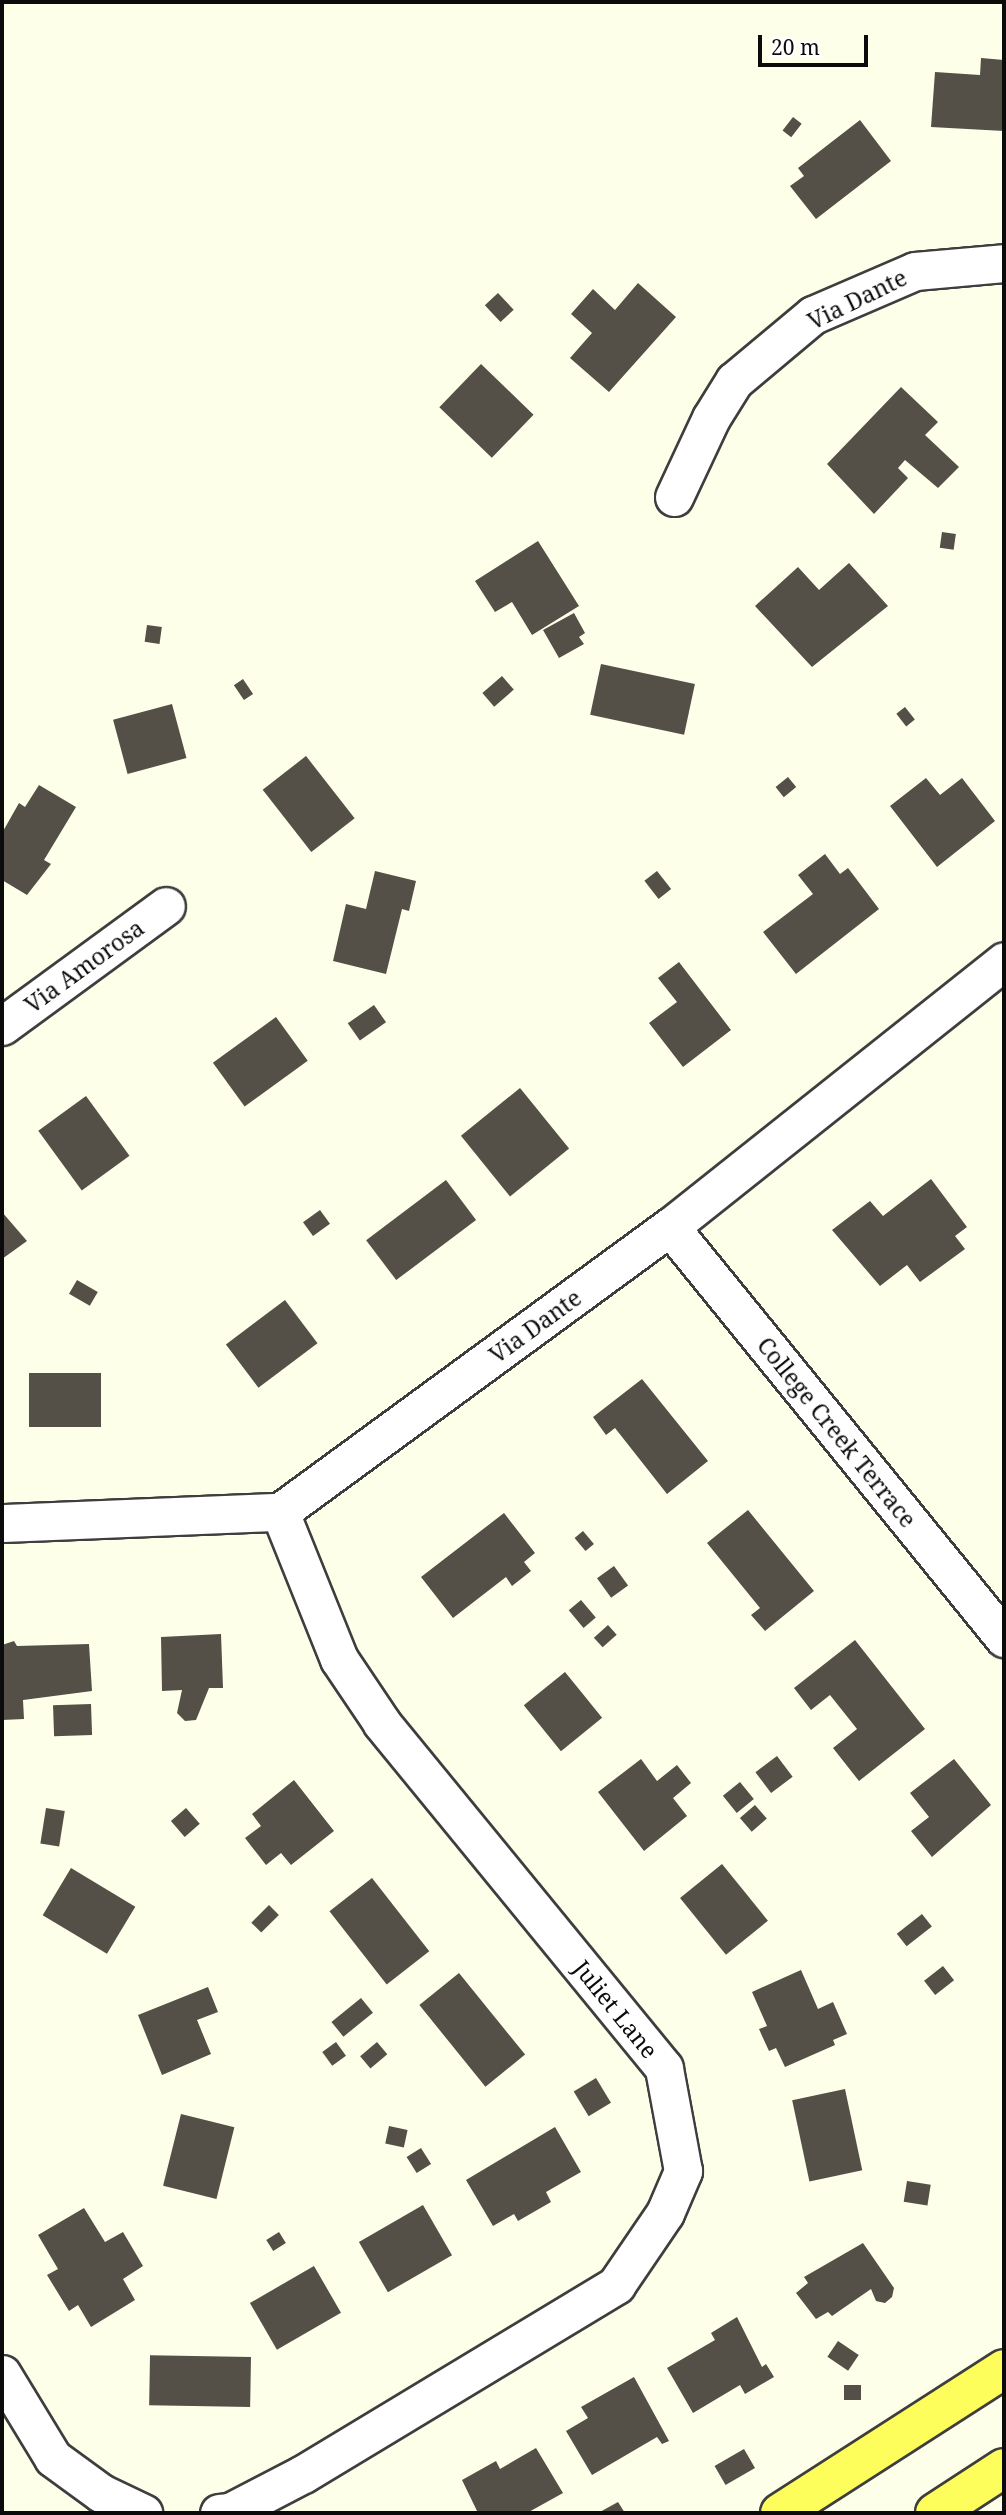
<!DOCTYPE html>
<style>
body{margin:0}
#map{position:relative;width:1006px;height:2515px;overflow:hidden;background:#feffe9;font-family:"Noto Serif",serif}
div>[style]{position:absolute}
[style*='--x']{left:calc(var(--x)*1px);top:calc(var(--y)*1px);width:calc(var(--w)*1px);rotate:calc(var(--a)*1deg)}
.building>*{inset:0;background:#544f47;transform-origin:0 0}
.roads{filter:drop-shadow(2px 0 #3e3e3e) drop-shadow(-2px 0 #3e3e3e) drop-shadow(0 2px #3e3e3e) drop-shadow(0 -2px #3e3e3e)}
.minor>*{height:37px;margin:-18.5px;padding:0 18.5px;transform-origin:18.5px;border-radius:18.5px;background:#fff}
.major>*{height:38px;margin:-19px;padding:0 19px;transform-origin:19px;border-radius:19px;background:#fdfd5b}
span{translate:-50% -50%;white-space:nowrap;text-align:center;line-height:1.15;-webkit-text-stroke:7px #fff;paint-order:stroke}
.street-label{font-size:23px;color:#0b0b0b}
.frame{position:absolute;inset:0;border:4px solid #0b0b0b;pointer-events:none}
.scale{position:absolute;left:758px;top:35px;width:110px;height:32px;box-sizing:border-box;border:4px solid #0b0b0b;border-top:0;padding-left:9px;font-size:21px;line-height:24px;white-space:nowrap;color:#0b0b0b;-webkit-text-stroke:5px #fff;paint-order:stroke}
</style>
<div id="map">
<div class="building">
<div style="clip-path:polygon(981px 58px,1004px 60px,1004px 131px,931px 127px,935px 72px,980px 75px)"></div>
<div style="left:793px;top:117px;width:11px;height:17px;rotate:38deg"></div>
<div style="clip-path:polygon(860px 120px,891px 161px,816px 219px,790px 186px,804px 176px,798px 168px)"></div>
<div style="clip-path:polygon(638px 283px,676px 317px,609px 392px,570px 358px,592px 333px,571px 314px,593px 289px,615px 310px)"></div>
<div style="left:498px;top:293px;width:23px;height:18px;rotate:47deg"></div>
<div style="left:481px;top:364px;width:73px;height:60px;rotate:44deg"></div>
<div style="clip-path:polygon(901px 387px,938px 422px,925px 435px,959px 467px,938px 488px,905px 460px,898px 468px,908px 478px,874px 514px,827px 464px)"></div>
<div style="left:942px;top:532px;width:14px;height:16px;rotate:8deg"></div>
<div style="clip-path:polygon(538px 541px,579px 606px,532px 635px,512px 602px,495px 612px,475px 581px)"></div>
<div style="clip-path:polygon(849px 563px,888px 606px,812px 667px,755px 606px,798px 567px,819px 590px)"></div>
<div style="clip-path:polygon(574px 613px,585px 633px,579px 637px,584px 644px,559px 658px,543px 630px)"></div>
<div style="left:147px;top:625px;width:15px;height:17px;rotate:8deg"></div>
<div style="left:601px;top:664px;width:96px;height:52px;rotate:12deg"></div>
<div style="left:502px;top:676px;width:18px;height:26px;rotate:49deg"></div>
<div style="left:243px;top:679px;width:18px;height:11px;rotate:56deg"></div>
<div style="left:172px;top:704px;width:56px;height:61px;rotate:75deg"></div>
<div style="left:905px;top:707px;width:16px;height:11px;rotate:52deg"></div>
<div style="left:306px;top:756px;width:79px;height:55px;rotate:52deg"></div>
<div style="left:788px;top:777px;width:13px;height:16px;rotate:51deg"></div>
<div style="clip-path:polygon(926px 778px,940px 795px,962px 778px,995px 821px,937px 867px,890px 806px)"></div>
<div style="clip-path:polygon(39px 785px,76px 807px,44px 860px,51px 864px,27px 895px,2px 880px,2px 833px,19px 803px,25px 807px)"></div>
<div style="clip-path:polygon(825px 854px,840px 874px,848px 868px,879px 909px,796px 974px,763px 932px,813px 894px,798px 875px)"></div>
<div style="clip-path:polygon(375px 871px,416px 881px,409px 911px,402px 909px,386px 974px,333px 961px,346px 904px,366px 909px)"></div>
<div style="left:657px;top:871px;width:23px;height:16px;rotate:52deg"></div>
<div style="clip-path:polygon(679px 962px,731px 1030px,683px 1067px,649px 1023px,677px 1002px,658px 978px)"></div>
<div style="left:374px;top:1005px;width:21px;height:32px;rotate:55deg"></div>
<div style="left:276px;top:1017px;width:54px;height:78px;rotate:54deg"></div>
<div style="left:520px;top:1088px;width:78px;height:76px;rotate:51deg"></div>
<div style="left:86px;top:1096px;width:74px;height:59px;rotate:54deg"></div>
<div style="clip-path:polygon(931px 1179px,967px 1227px,955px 1236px,965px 1249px,920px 1282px,907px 1265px,880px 1286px,832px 1230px,870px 1201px,883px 1216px)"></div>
<div style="left:446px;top:1180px;width:50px;height:100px;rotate:53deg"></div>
<div style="left:320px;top:1210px;width:17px;height:21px;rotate:54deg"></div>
<div style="clip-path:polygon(2px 1212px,27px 1241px,2px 1259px)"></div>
<div style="left:77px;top:1280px;width:24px;height:16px;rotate:30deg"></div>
<div style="left:285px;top:1300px;width:54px;height:74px;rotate:53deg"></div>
<div style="left:29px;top:1373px;width:72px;height:54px"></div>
<div style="clip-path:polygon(642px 1379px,708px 1461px,667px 1494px,615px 1428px,606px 1435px,593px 1417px)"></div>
<div style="clip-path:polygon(748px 1510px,814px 1591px,765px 1631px,751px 1615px,760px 1608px,707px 1543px)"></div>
<div style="clip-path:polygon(504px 1513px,535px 1553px,524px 1562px,531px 1571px,512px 1586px,506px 1577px,453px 1618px,421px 1577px)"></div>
<div style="left:583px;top:1531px;width:17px;height:11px;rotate:50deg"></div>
<div style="left:614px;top:1566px;width:24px;height:21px;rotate:54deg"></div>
<div style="left:581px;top:1600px;width:23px;height:16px;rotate:50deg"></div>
<div style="left:608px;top:1625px;width:13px;height:19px;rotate:48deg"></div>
<div style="clip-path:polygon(221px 1634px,223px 1688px,209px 1688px,196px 1720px,185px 1721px,177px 1713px,182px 1690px,162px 1691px,161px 1637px)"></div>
<div style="clip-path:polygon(855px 1640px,925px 1729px,859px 1781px,833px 1748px,857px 1729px,830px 1695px,811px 1710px,794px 1688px)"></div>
<div style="clip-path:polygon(14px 1641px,17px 1646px,89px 1644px,92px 1691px,23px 1700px,24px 1719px,2px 1720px,2px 1645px)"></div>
<div style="left:565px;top:1672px;width:59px;height:53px;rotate:51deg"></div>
<div style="left:91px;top:1704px;width:31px;height:38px;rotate:88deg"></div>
<div style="left:777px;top:1756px;width:26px;height:27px;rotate:53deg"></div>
<div style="clip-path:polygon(641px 1759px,657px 1781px,677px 1765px,691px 1783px,673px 1798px,687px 1816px,644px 1851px,598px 1792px)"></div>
<div style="clip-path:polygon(954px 1759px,991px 1805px,932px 1857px,911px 1831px,929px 1817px,910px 1793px)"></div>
<div style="clip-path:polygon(294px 1780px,334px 1831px,291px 1865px,281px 1853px,266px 1865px,245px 1838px,261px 1826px,252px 1814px)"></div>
<div style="left:740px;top:1782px;width:22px;height:22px;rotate:51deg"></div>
<div style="left:755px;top:1805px;width:18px;height:20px;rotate:49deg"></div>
<div style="left:46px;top:1808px;width:19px;height:36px;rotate:9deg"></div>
<div style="left:186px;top:1808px;width:21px;height:20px;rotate:49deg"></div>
<div style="left:722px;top:1864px;width:73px;height:54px;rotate:51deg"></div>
<div style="left:71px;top:1868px;width:75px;height:55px;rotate:31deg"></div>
<div style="left:372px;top:1878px;width:93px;height:54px;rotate:52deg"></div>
<div style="left:269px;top:1905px;width:14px;height:25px;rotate:45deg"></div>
<div style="left:922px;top:1914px;width:16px;height:32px;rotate:52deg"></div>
<div style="left:943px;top:1966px;width:18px;height:24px;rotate:52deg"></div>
<div style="clip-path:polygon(801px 1970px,818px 2009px,833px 2002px,847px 2034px,833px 2040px,835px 2045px,785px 2067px,776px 2048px,769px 2051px,763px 2038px,759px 2029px,767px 2026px,752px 1992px)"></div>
<div style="left:459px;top:1973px;width:105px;height:51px;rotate:51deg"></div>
<div style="clip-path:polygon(208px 1987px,218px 2012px,197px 2020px,211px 2054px,162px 2075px,138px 2015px)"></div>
<div style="left:361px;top:1998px;width:19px;height:38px;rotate:51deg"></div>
<div style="left:336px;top:2042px;width:17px;height:17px;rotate:54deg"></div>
<div style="left:377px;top:2042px;width:16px;height:22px;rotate:50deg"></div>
<div style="left:596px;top:2078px;width:29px;height:26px;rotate:59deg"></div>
<div style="left:845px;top:2089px;width:83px;height:54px;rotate:78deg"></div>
<div style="left:181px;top:2114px;width:55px;height:74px;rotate:14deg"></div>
<div style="left:389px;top:2126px;width:19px;height:18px;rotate:12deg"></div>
<div style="clip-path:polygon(555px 2127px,581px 2172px,546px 2192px,551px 2202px,518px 2221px,514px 2214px,493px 2226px,466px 2180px)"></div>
<div style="left:421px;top:2148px;width:19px;height:17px;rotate:58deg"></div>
<div style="left:907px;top:2181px;width:24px;height:21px;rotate:9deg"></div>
<div style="left:423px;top:2205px;width:58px;height:74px;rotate:60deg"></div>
<div style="clip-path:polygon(84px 2208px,105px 2242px,123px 2232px,143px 2266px,123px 2279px,135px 2300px,91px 2327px,78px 2305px,69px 2311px,47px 2275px,58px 2269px,38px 2235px)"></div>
<div style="left:279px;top:2232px;width:13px;height:15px;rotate:58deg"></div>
<div style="clip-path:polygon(863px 2243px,894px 2288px,892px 2297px,885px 2303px,876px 2301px,871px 2289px,832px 2316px,828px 2312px,816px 2319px,796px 2293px,808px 2283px,804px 2277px)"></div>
<div style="left:314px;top:2266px;width:54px;height:74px;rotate:60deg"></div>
<div style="clip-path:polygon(737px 2317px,762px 2367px,766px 2364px,774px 2377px,745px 2394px,740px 2385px,693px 2413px,667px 2368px,715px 2340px,711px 2333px)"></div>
<div style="left:838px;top:2341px;width:25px;height:19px;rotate:34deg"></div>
<div style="left:251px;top:2357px;width:50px;height:101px;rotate:91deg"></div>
<div style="clip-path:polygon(634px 2377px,669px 2441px,662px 2444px,657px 2437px,592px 2475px,566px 2431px,588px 2418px,581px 2407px)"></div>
<div style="left:861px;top:2385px;width:15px;height:17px;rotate:90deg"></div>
<div style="clip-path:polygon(536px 2448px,563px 2493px,527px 2513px,478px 2513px,462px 2480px,496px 2461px,500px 2469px)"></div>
<div style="left:744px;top:2449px;width:22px;height:34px;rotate:60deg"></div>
<div style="clip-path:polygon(618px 2502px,625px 2513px,598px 2513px)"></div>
</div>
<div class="roads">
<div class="minor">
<div style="--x:674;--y:497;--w:87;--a:-64.9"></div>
<div style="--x:711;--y:418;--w:44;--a:-58.1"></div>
<div style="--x:734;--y:381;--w:103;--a:-39.9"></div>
<div style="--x:813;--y:315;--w:111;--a:-23.3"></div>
<div style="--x:915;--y:271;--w:89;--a:-5.1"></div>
<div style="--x:2;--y:1026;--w:203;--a:-36.2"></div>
<div style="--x:670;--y:1227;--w:530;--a:50.9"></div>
<div style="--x:2;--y:1523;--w:278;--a:-2.3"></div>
<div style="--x:280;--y:1512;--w:483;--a:-36.2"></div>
<div style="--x:670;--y:1227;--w:427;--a:-38.5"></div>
<div style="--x:2;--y:2374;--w:98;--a:58.7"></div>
<div style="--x:53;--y:2458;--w:59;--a:36.1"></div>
<div style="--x:101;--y:2493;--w:47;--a:25.5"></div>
<div style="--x:219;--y:2513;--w:11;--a:-5"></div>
<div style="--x:230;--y:2512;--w:82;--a:-27.5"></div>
<div style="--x:303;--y:2474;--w:366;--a:-31.1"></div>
<div style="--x:616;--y:2285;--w:87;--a:-55.8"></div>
<div style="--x:665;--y:2213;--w:46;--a:-66.8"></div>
<div style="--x:683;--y:2171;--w:105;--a:-100.5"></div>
<div style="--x:664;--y:2068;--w:446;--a:-129.3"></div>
<div style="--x:382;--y:1723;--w:77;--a:-123.9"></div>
<div style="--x:339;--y:1659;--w:158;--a:-111.9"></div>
</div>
<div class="major">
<div style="--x:780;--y:2513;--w:266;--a:-32.7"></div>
<div style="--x:935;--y:2513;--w:82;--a:-33.1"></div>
</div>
</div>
<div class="street-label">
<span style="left:857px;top:299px;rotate:-26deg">Via Dante</span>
<span style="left:84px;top:966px;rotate:-36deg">Via Amorosa</span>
<span style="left:535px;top:1326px;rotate:-36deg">Via Dante</span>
<span style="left:837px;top:1432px;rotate:51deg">College Creek Terrace</span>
<span style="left:616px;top:2009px;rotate:51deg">Juliet Lane</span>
</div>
<div class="frame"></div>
<div class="scale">20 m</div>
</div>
